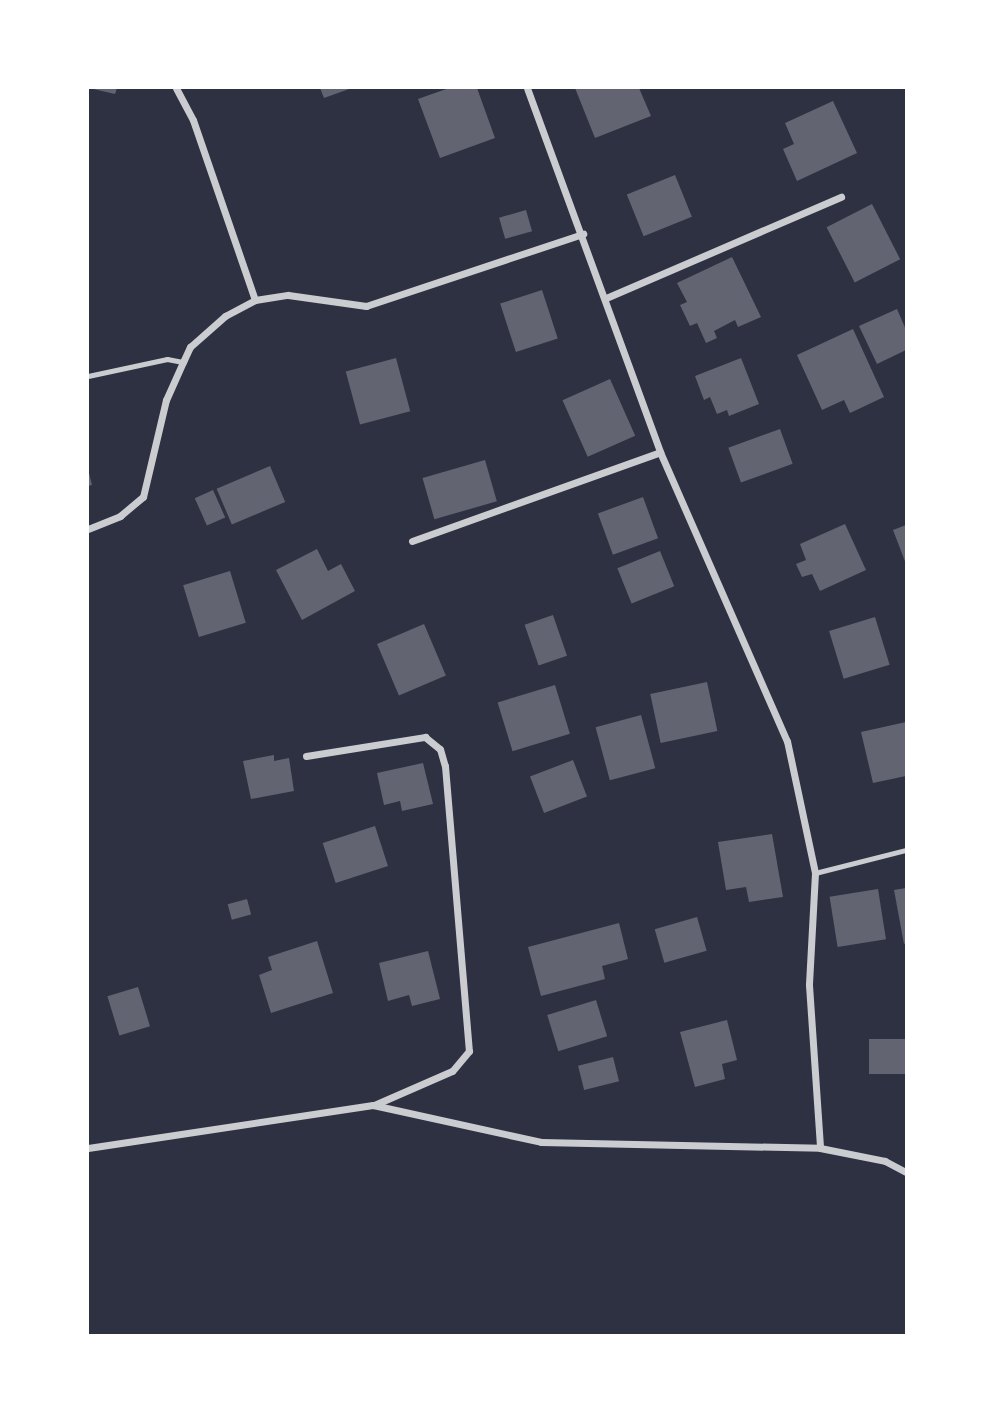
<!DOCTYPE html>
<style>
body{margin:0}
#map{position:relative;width:994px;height:1423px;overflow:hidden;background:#2d3142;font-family:Rubik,sans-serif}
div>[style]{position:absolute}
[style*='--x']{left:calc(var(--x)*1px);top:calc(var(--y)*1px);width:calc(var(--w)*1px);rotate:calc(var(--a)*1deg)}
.building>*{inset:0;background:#626471;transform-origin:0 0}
.service>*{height:5px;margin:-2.5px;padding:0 2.5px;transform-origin:2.5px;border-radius:2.5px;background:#caccd0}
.minor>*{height:7px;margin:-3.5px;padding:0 3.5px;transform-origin:3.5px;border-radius:3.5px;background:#caccd0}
span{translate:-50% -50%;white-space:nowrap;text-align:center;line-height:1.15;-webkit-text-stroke:7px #fff;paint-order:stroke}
.frame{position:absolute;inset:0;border:89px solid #fff;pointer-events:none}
</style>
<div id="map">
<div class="building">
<div style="clip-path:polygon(89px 88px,117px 88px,115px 94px)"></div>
<div style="clip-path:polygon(320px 88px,352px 88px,324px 98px)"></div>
<div style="clip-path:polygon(449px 88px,477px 88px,495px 138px,440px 158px,418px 99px)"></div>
<div style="clip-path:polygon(575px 88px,639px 88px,651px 116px,595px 138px)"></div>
<div style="clip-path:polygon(833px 101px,857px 153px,797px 181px,783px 149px,794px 144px,785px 123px)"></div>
<div style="left:675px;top:175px;width:45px;height:52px;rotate:68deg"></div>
<div style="left:872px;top:204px;width:62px;height:51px;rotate:63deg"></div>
<div style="left:526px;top:210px;width:22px;height:28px;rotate:74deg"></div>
<div style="clip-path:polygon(732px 257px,761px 317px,738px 327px,735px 320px,714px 331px,717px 338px,706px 343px,697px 323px,690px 326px,680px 305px,687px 302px,677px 283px)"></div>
<div style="left:542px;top:290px;width:51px;height:44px;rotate:72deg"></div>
<div style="clip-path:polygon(897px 309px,906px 330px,906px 350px,877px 364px,859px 326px)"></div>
<div style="clip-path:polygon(853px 329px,884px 397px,850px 413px,844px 400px,822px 410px,797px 355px)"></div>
<div style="left:396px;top:358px;width:55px;height:52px;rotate:75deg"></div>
<div style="clip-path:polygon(741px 358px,759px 404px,729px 416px,727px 410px,717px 414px,710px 397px,704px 400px,695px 376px)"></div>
<div style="left:610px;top:379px;width:62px;height:52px;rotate:66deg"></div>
<div style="left:780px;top:429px;width:37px;height:55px;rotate:70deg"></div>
<div style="left:485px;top:460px;width:43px;height:65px;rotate:74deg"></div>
<div style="left:270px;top:466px;width:39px;height:58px;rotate:67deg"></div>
<div style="clip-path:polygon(88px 469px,92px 485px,88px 486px)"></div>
<div style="left:213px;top:490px;width:30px;height:20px;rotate:66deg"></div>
<div style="left:643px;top:497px;width:44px;height:48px;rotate:70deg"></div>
<div style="clip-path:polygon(845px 524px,866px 570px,820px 591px,812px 574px,802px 577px,796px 564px,806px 560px,800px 544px)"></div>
<div style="clip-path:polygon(906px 525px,906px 564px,893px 530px)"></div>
<div style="clip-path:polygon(317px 549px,328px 571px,341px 564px,355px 591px,302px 620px,276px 570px)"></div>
<div style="left:660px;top:551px;width:38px;height:46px;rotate:68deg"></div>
<div style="left:230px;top:571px;width:54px;height:49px;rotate:73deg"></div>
<div style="left:553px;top:615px;width:43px;height:30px;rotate:71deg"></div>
<div style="left:875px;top:617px;width:50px;height:48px;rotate:73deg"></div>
<div style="left:424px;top:624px;width:56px;height:51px;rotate:67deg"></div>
<div style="left:707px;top:682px;width:50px;height:58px;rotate:78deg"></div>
<div style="left:555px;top:685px;width:51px;height:60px;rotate:73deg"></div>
<div style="left:641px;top:715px;width:55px;height:47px;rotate:75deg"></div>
<div style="clip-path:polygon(906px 722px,906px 776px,873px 783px,861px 732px)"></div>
<div style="clip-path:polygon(274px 755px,274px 761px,289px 758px,294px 791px,251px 799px,243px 761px)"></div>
<div style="left:573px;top:760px;width:39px;height:46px;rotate:69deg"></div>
<div style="clip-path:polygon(423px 763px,433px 804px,402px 811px,400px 801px,384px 805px,377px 773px)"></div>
<div style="left:375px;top:826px;width:42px;height:55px;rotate:72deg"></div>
<div style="clip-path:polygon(772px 834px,783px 897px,749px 902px,746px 887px,726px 890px,718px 842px)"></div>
<div style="clip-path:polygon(906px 888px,906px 943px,904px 944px,894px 890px)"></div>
<div style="left:878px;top:889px;width:51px;height:49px;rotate:81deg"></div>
<div style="left:247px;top:899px;width:16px;height:20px;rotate:75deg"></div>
<div style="left:697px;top:917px;width:35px;height:44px;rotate:74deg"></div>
<div style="clip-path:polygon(619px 923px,628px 959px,602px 966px,605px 979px,541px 996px,528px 947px)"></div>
<div style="clip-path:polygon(317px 941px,333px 993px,271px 1013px,259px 975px,272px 970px,268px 957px)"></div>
<div style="clip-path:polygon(428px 951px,440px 999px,412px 1006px,409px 995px,388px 1001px,379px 963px)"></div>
<div style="left:138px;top:987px;width:41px;height:32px;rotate:73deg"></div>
<div style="left:596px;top:1000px;width:38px;height:51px;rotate:73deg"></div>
<div style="clip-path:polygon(727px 1020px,737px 1060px,722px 1064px,725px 1079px,695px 1087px,680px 1032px)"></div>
<div style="left:906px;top:1039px;width:35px;height:37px;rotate:90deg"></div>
<div style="left:613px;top:1057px;width:25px;height:36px;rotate:76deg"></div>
</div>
<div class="service">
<div style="--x:88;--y:376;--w:81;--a:-12.1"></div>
<div style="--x:167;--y:359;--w:16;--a:11"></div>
<div style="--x:815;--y:873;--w:94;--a:-14.2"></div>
</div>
<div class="minor">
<div style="--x:176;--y:88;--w:36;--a:62"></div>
<div style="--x:193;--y:120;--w:190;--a:71"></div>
<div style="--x:527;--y:88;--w:388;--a:69.9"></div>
<div style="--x:660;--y:452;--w:316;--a:66.3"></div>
<div style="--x:787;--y:741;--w:135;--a:78"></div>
<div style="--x:815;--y:873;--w:112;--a:93.1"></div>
<div style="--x:809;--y:985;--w:163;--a:86.1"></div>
<div style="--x:606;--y:298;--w:256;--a:-23.3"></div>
<div style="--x:88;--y:529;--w:35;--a:-22"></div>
<div style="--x:120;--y:516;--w:30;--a:-40"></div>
<div style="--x:143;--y:497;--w:100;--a:-76.7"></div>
<div style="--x:166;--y:400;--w:42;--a:-65.9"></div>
<div style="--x:183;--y:362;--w:17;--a:-65"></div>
<div style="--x:190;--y:347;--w:47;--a:-41.5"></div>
<div style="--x:225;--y:316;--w:34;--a:-28"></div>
<div style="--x:255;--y:300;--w:33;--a:-9"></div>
<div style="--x:288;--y:295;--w:79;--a:8"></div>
<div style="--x:366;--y:306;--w:229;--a:-18.4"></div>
<div style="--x:412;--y:541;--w:263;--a:-19.7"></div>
<div style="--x:306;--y:756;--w:121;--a:-9.1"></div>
<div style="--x:425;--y:737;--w:19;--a:39"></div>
<div style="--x:440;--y:749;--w:18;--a:74"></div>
<div style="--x:445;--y:766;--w:286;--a:85.2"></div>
<div style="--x:469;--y:1051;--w:26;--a:130"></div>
<div style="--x:452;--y:1071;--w:85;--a:156.4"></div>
<div style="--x:88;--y:1148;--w:288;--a:-8.6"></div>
<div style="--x:373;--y:1105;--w:172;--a:12.4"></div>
<div style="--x:541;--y:1142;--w:279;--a:1.2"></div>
<div style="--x:820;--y:1148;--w:66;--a:11.3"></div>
<div style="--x:885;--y:1161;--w:24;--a:28"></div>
</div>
<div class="frame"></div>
</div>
